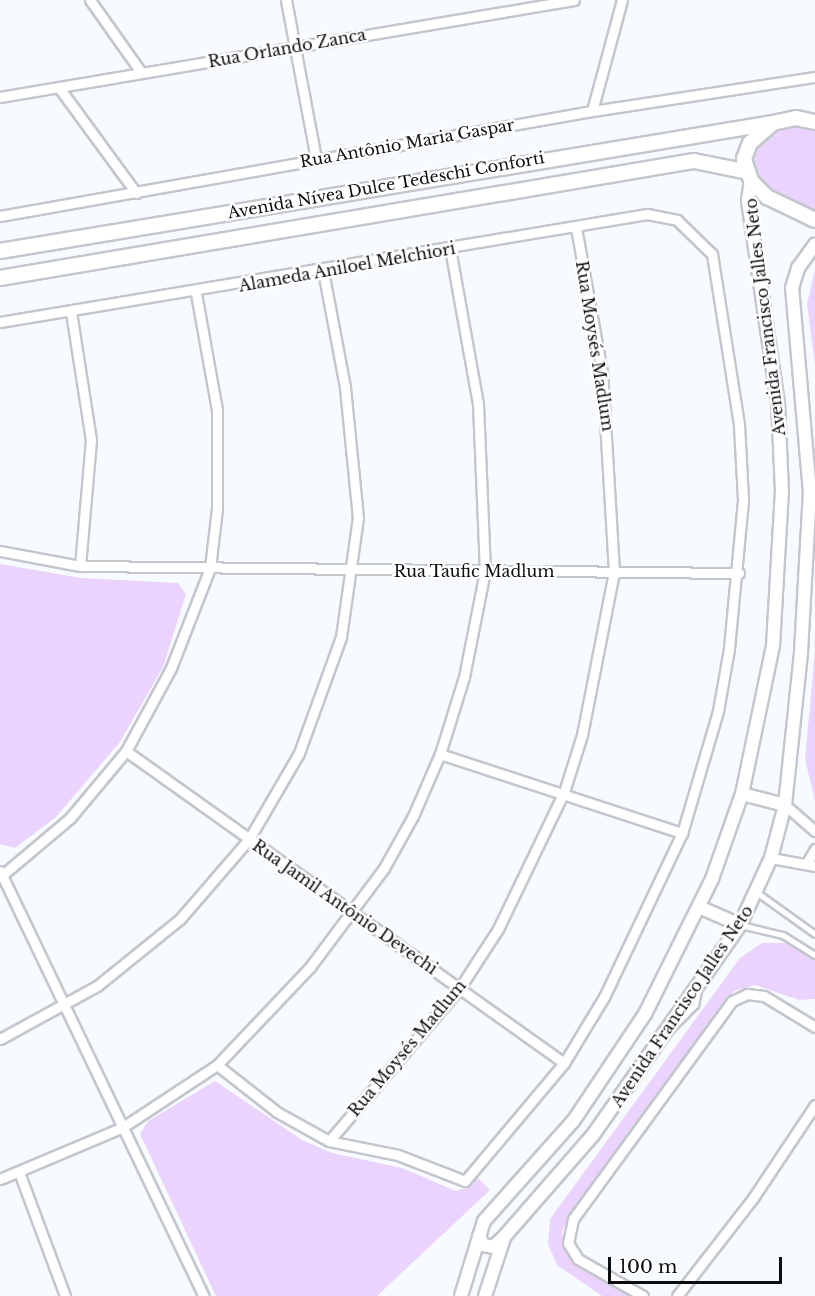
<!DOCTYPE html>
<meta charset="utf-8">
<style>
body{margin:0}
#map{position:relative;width:815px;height:1296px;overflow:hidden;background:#f7fafe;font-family:"Libre Baskerville",serif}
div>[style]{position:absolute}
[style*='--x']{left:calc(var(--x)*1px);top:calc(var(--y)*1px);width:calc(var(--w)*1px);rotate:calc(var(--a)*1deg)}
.green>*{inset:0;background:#ead4fe}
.roads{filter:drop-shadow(2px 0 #c3c7cd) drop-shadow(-2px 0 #c3c7cd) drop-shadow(0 2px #c3c7cd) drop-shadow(0 -2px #c3c7cd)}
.service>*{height:4.5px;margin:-2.25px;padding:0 2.25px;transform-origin:2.25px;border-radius:2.25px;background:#fff}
.minor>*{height:9px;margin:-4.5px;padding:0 4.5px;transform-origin:4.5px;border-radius:4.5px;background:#fff}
.tertiary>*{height:12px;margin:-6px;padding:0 6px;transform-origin:6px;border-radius:6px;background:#fff}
.secondary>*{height:14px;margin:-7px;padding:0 7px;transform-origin:7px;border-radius:7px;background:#fff}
span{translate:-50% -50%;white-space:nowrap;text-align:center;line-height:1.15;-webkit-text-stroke:5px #fff;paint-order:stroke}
.street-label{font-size:16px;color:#0c0d0f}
.scale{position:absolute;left:608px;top:1257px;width:174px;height:27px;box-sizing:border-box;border:3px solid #0c0d0f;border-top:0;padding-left:8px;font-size:18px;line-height:21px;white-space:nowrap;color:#0c0d0f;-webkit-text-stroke:4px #fff;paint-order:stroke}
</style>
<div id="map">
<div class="green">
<div style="clip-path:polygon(782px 123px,815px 125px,815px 216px,763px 188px,749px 167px,750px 152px)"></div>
<div style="clip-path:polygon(815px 270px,815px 365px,807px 304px)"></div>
<div style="clip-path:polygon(0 564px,81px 578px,178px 583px,186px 594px,163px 667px,120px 742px,56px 817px,15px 848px,0 844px)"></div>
<div style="clip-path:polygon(815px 651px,815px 801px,805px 759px)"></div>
<div style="clip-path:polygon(762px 943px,790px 943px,815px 960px,815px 999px,799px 1000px,755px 985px,734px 991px,568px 1216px,562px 1233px,568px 1254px,633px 1296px,602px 1296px,557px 1265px,548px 1244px,550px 1219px,740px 958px)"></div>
<div style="clip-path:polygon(215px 1081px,302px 1140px,332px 1153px,402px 1168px,456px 1191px,471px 1186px,477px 1177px,490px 1190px,377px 1296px,216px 1296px,140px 1134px,148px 1121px)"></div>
</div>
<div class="roads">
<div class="service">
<div style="--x:758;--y:893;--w:70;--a:35.7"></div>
<div style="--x:741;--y:925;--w:43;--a:13.4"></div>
<div style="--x:783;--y:935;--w:38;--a:32"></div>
<div style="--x:671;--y:1029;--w:34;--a:-45"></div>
<div style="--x:695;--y:1005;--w:14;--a:-78"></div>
</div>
<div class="minor">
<div style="--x:90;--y:0;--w:88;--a:54.7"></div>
<div style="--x:286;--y:0;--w:162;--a:79.3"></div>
<div style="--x:60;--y:89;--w:129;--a:53.8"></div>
<div style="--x:0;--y:97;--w:582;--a:-9.59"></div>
<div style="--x:592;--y:111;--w:115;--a:-74.9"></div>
<div style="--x:0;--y:216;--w:601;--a:-10.06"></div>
<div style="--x:592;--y:111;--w:226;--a:-8.7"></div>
<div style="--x:71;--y:312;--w:130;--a:81.1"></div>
<div style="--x:91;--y:440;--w:126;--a:95"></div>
<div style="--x:0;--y:322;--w:656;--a:-9.48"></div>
<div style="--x:647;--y:214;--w:31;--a:11"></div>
<div style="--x:677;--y:220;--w:49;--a:44.2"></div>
<div style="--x:712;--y:254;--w:173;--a:81"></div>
<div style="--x:739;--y:425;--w:75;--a:86.9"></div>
<div style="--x:743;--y:500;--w:150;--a:95.4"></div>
<div style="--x:729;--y:649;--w:63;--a:100.1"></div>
<div style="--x:718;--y:711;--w:127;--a:106.4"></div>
<div style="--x:682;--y:833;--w:182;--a:115.4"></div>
<div style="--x:604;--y:997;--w:77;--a:121.2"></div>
<div style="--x:564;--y:1063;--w:154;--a:130"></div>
<div style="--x:465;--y:1181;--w:72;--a:-158.8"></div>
<div style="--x:398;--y:1155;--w:70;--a:-168.5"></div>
<div style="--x:329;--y:1141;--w:60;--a:-150.9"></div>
<div style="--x:277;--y:1112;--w:76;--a:-141.9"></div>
<div style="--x:0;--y:551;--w:81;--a:10.6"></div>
<div style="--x:80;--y:566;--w:659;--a:0.61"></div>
<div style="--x:126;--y:751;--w:538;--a:35.46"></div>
<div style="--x:440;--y:754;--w:255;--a:18.1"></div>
<div style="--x:785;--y:805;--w:40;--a:41"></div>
<div style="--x:771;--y:858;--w:45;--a:10.3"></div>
<div style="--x:808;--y:861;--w:14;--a:-60"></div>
<div style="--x:0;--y:871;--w:471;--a:64.4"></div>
<div style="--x:0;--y:877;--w:92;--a:-40.1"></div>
<div style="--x:70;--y:818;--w:87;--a:-50.1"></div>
<div style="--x:126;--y:751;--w:94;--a:-61.5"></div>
<div style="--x:171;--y:668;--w:107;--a:-68.7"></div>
<div style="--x:210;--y:568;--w:60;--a:-83.3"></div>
<div style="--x:217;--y:508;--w:98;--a:-90"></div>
<div style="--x:217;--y:410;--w:119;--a:-100.2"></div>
<div style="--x:0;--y:1039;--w:111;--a:-28.7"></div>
<div style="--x:97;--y:986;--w:107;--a:-38.9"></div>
<div style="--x:180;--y:919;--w:106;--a:-49.2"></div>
<div style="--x:249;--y:839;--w:99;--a:-59.8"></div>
<div style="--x:299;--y:753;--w:123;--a:-70.1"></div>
<div style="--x:341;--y:637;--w:120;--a:-81.9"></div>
<div style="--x:358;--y:518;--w:132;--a:-95.7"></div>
<div style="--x:345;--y:387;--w:118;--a:-100.7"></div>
<div style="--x:329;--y:1141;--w:200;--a:-49.5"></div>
<div style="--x:459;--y:989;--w:72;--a:-57"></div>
<div style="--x:498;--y:929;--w:152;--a:-64.3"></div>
<div style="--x:564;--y:792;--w:60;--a:-72.5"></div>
<div style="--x:582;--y:735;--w:166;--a:-78.9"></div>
<div style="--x:614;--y:572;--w:200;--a:-93.4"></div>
<div style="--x:602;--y:372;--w:147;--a:-100.2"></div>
<div style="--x:19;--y:1172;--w:132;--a:69.6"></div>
<div style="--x:0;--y:1179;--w:134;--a:-22.9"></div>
<div style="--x:123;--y:1127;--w:113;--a:-33.4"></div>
<div style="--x:217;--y:1065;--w:135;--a:-46.5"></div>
<div style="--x:310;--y:967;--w:124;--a:-53.2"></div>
<div style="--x:384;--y:868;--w:60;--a:-60.9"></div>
<div style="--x:413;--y:816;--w:68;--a:-66.5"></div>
<div style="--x:440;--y:754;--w:81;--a:-72.7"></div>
<div style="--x:464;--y:677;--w:108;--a:-78.8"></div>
<div style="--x:485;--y:571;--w:167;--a:-92.4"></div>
<div style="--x:478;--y:404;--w:158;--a:-100.2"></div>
<div style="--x:643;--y:1296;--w:75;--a:-150.4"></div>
<div style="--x:578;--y:1259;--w:19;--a:-122"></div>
<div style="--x:568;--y:1243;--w:25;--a:-78"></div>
<div style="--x:573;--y:1219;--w:270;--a:-53.9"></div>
<div style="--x:732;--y:1001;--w:17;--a:-25"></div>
<div style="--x:747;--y:994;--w:17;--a:7"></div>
<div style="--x:764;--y:996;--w:60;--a:31.3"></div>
<div style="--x:677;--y:1296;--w:124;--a:-52.2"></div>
<div style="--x:753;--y:1198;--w:112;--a:-56.3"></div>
</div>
<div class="tertiary">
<div style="--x:742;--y:794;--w:44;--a:14.3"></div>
<div style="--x:699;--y:907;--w:45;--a:23.7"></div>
<div style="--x:479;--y:1236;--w:10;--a:66"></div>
<div style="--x:483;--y:1245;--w:10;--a:11"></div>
<div style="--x:493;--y:1247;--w:15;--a:-42"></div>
<div style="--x:504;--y:1237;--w:135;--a:-48.9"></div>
<div style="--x:593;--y:1135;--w:256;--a:-55"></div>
<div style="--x:740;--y:925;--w:74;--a:-65.2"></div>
<div style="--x:771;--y:858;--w:55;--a:-75.2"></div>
<div style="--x:785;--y:805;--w:154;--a:-84"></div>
<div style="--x:801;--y:652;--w:159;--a:-86.8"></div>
<div style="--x:810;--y:493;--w:206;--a:-95"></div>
<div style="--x:792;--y:288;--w:21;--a:-73"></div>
<div style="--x:798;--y:268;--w:29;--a:-54"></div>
<div style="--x:461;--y:1296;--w:78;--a:-73"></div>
<div style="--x:484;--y:1221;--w:135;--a:-48.3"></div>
<div style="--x:574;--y:1120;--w:128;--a:-56.2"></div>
<div style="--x:645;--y:1014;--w:151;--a:-63.6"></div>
<div style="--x:712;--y:879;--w:90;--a:-70.6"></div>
<div style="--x:742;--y:794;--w:151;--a:-78.2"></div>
<div style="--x:773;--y:646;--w:155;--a:-86.7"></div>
<div style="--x:782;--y:491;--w:87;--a:-92.6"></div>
<div style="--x:778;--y:404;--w:206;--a:-98.4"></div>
<div style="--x:748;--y:200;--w:19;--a:-81"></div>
<div style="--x:485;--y:1296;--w:61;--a:-71.9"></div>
</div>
<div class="secondary">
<div style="--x:815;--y:122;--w:19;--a:-168"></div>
<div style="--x:796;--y:118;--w:24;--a:168"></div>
<div style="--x:773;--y:123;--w:30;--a:139"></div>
<div style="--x:750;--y:143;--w:17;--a:111"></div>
<div style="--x:744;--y:159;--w:23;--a:72"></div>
<div style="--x:751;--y:181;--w:23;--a:45"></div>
<div style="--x:767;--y:197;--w:53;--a:25.6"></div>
<div style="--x:0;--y:251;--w:784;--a:-9.4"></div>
<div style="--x:0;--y:278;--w:704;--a:-9.57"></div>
<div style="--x:694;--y:161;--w:55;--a:11.5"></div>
</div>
</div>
<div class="street-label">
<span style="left:287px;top:48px;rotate:-10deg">Rua Orlando Zanca</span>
<span style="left:407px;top:143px;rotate:-10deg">Rua Antônio Maria Gaspar</span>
<span style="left:386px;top:185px;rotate:-10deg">Avenida Nívea Dulce Tedeschi Conforti</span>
<span style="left:347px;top:267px;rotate:-10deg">Alameda Aniloel Melchiori</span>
<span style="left:765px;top:317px;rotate:-97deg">Avenida Francisco Jalles Neto</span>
<span style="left:595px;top:346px;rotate:81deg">Rua Moysés Madlum</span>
<span style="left:474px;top:571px">Rua Taufic Madlum</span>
<span style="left:345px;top:907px;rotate:35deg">Rua Jamil Antônio Devechi</span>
<span style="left:682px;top:1006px;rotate:-56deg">Avenida Francisco Jalles Neto</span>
<span style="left:407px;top:1048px;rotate:-50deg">Rua Moysés Madlum</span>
</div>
<div class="scale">100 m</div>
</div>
